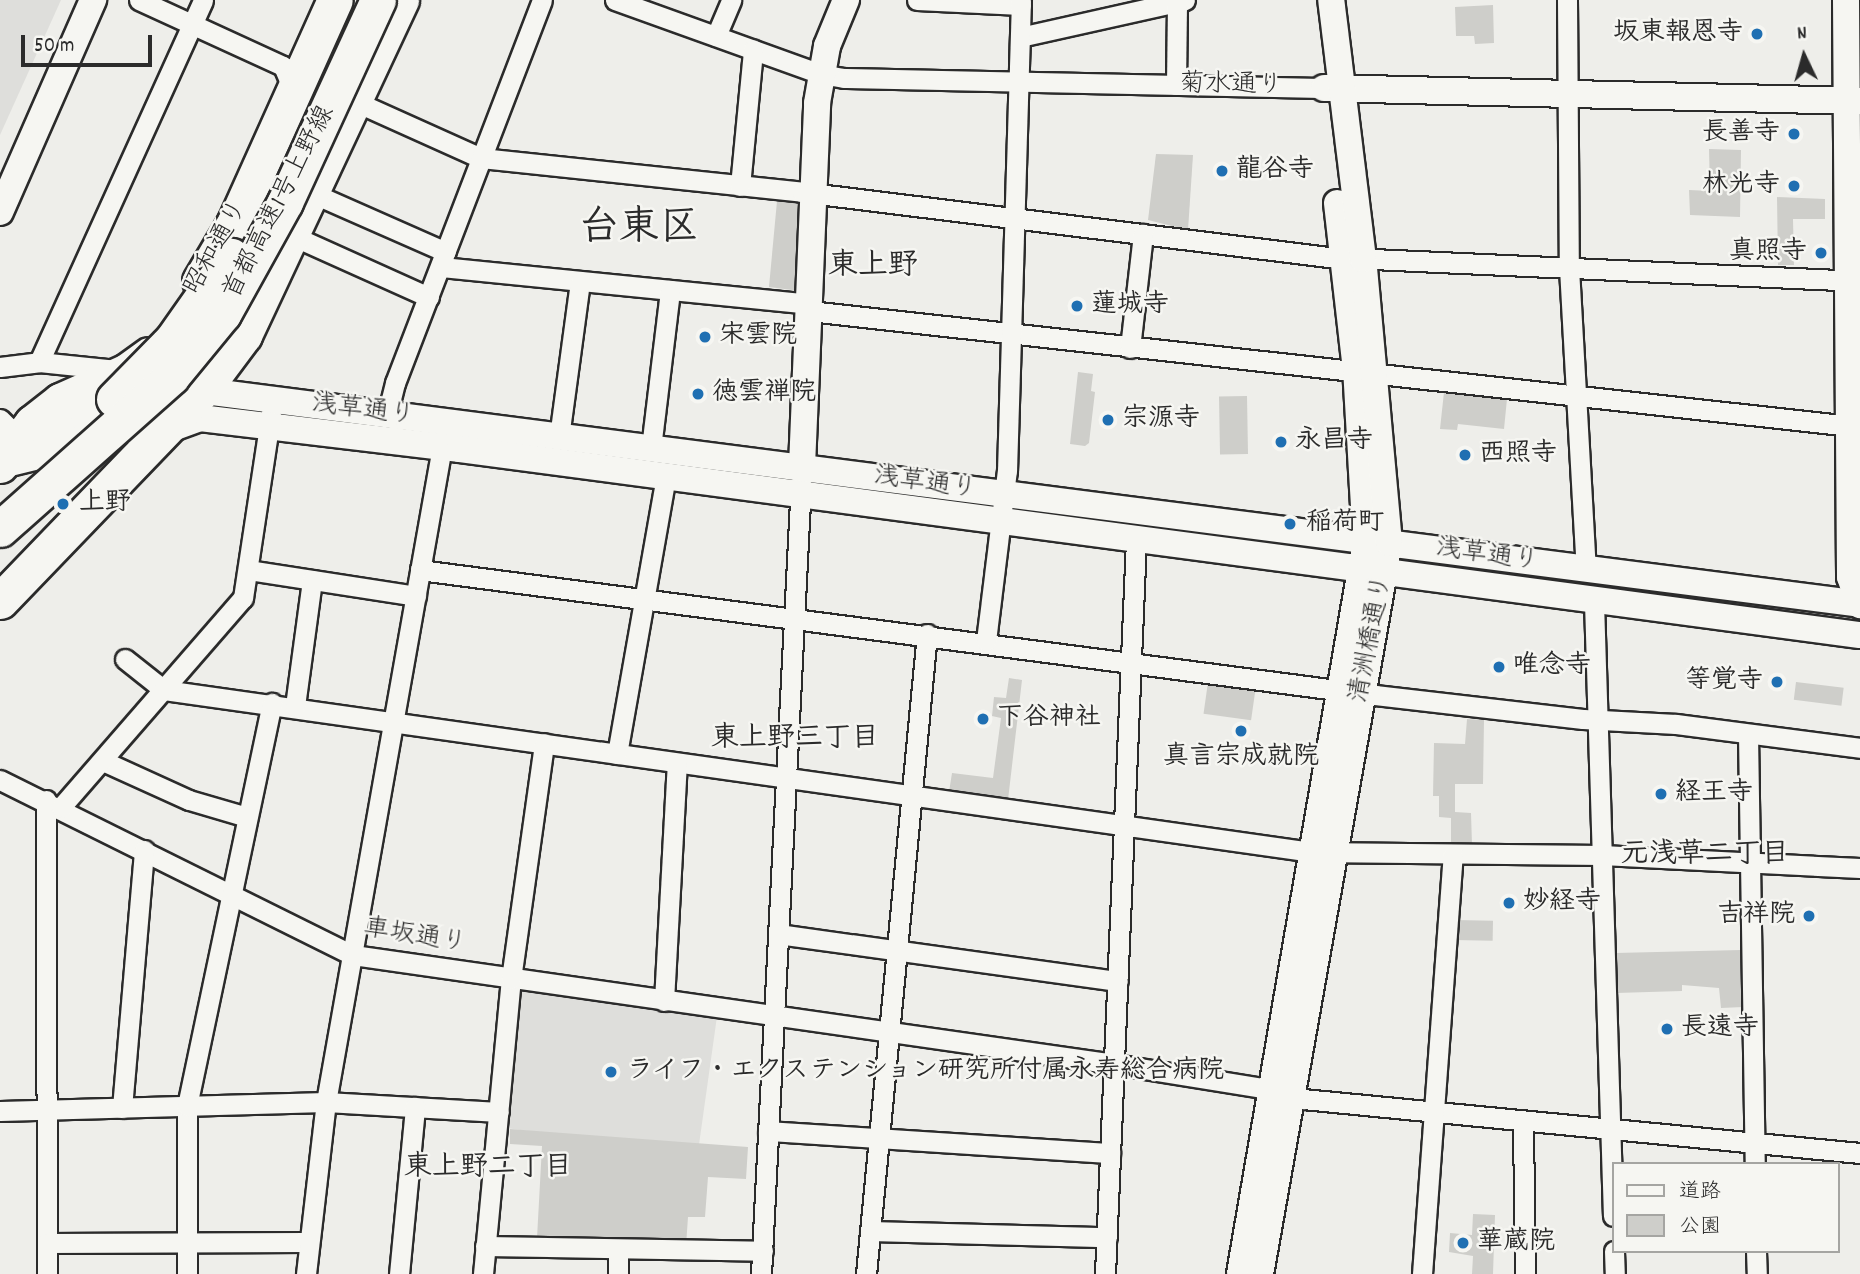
<!DOCTYPE html>
<meta charset="utf-8">
<style>
body{margin:0}
#map{position:relative;width:1860px;height:1274px;overflow:hidden;background:#eeeeea;font-family:Dekko,"Klee One",sans-serif}
div>[style]{position:absolute}
[style*='--x']{left:calc(var(--x)*1px);top:calc(var(--y)*1px);width:calc(var(--w)*1px);rotate:calc(var(--a)*1deg)}
.built>*{inset:0;background:#dededb;transform-origin:0 0}
.green>*{inset:0;background:#cececa;transform-origin:0 0}
.roads{filter:drop-shadow(2px 0 #2b2b2b) drop-shadow(-2px 0 #2b2b2b) drop-shadow(0 2px #2b2b2b) drop-shadow(0 -2px #2b2b2b)}
.street>*{height:19px;margin:-9.5px;padding:0 9.5px;transform-origin:9.5px;border-radius:9.5px;background:#f6f6f2}
.secondary>*{height:26px;margin:-13px;padding:0 13px;transform-origin:13px;border-radius:13px;background:#f6f6f2}
.highway>*{height:35px;margin:-17.5px;padding:0 17.5px;transform-origin:17.5px;border-radius:17.5px;background:#f6f6f2}
.bridges{filter:drop-shadow(2px 0 #2b2b2b) drop-shadow(-2px 0 #2b2b2b) drop-shadow(0 2px #2b2b2b) drop-shadow(0 -2px #2b2b2b)}
.highway-bridge>*{height:35px;margin:-17.5px;padding:0 17.5px;transform-origin:17.5px;border-radius:17.5px;background:#f6f6f2}
.dots>*{width:19px;height:19px;translate:-50% -50%;box-sizing:border-box;border:4px solid #f6f6f2;border-radius:50%}
span{translate:-50% -50%;white-space:nowrap;text-align:center;line-height:1.15;-webkit-text-stroke:5px #f6f6f2;paint-order:stroke}
.poi-label{font-size:26px;color:#2b2b2b;font-weight:700}
.right{translate:-100% -50%;text-align:right}
.left{translate:0 -50%;text-align:left}
.street-label{font-size:26px;color:#2b2b2b}
.neighbourhood-label{font-size:28px;color:#2b2b2b;font-weight:700}
.quarter-label{font-size:30px;color:#2b2b2b;font-weight:700}
.town-label{font-size:40px;color:#2b2b2b;font-weight:700}
.legend{position:absolute;left:1612px;top:1162px;width:228px;height:91px;box-sizing:border-box;background:#f6f6f2;border:2px solid #a5a5a2;margin:0;padding:9px 12px;list-style:none;font-size:21px;color:#2b2b2b}
.legend li{display:flex;align-items:center;gap:14px;height:35px}
.legend b{width:35px;border:2px solid #a5a5a2}
.north{position:absolute;left:1769px;top:21px;width:70px;height:70px;-webkit-text-stroke:5px #f6f6f2;paint-order:stroke;rotate:355deg;font-size:19px;font-weight:700;line-height:28px;text-align:center;color:#2b2b2b}
.north::after{content:'';display:block;margin:auto;width:24px;height:32px;background:#2b2b2b;clip-path:polygon(50% 0,100% 100%,50% 72%,0 100%)}
.scale{position:absolute;left:21px;top:35px;width:131px;height:32px;box-sizing:border-box;border:4px solid #2b2b2b;border-top:0;padding-left:9px;font-size:21px;line-height:24px;white-space:nowrap;color:#2b2b2b;-webkit-text-stroke:5px #f6f6f2;paint-order:stroke}
</style>
<div id="map">
<div class="built">
<div style="clip-path:polygon(0 0,61px 0,0 135px)"></div>
<div style="left:516px;top:988px;width:203px;height:140px;rotate:8deg"></div>
</div>
<div class="green">
<div style="clip-path:polygon(1493px 5px,1494px 43px,1475px 44px,1474px 36px,1456px 36px,1455px 7px)"></div>
<div style="clip-path:polygon(1709px 149px,1741px 150px,1740px 217px,1690px 215px,1689px 190px,1710px 191px)"></div>
<div style="clip-path:polygon(1156px 154px,1193px 155px,1188px 230px,1148px 220px)"></div>
<div style="clip-path:polygon(1777px 197px,1825px 199px,1825px 219px,1793px 219px,1794px 265px,1778px 265px)"></div>
<div style="clip-path:polygon(777px 201px,802px 203px,800px 291px,769px 287px)"></div>
<div style="clip-path:polygon(1078px 372px,1093px 374px,1091px 391px,1095px 392px,1089px 443px,1085px 446px,1070px 444px)"></div>
<div style="clip-path:polygon(1444px 392px,1507px 399px,1504px 429px,1458px 424px,1457px 430px,1440px 429px)"></div>
<div style="left:1247px;top:396px;width:58px;height:28px;rotate:89deg"></div>
<div style="clip-path:polygon(1009px 678px,1022px 680px,1008px 800px,949px 792px,952px 773px,993px 778px,1001px 718px,992px 716px,994px 697px,1006px 698px)"></div>
<div style="left:1208px;top:682px;width:48px;height:32px;rotate:8deg"></div>
<div style="left:1796px;top:682px;width:48px;height:18px;rotate:7deg"></div>
<div style="clip-path:polygon(1467px 719px,1484px 720px,1483px 784px,1455px 784px,1455px 812px,1471px 813px,1472px 845px,1451px 845px,1451px 818px,1439px 817px,1439px 796px,1433px 796px,1434px 743px,1465px 744px)"></div>
<div style="left:1454px;top:920px;width:39px;height:20px;rotate:1deg"></div>
<div style="clip-path:polygon(1741px 950px,1743px 1007px,1721px 1008px,1719px 988px,1682px 985px,1682px 991px,1616px 993px,1615px 953px)"></div>
<div style="clip-path:polygon(510px 1129px,748px 1147px,746px 1179px,708px 1177px,705px 1217px,688px 1217px,686px 1246px,537px 1238px,542px 1146px,510px 1144px)"></div>
<div style="clip-path:polygon(1473px 1214px,1495px 1215px,1493px 1274px,1472px 1274px,1473px 1256px,1449px 1252px,1450px 1233px,1472px 1235px)"></div>
</div>
<div class="roads">
<div class="street">
<div style="--x:139;--y:0;--w:158;--a:24.6"></div>
<div style="--x:283;--y:66;--w:26;--a:67"></div>
<div style="--x:615;--y:0;--w:219;--a:19.8"></div>
<div style="--x:821;--y:74;--w:23;--a:10"></div>
<div style="--x:844;--y:78;--w:480;--a:1.2"></div>
<div style="--x:917;--y:0;--w:104;--a:2.8"></div>
<div style="--x:1567;--y:0;--w:268;--a:89.6"></div>
<div style="--x:1569;--y:268;--w:301;--a:86.8"></div>
<div style="--x:716;--y:36;--w:39;--a:-67"></div>
<div style="--x:1020;--y:37;--w:169;--a:-12.6"></div>
<div style="--x:1176;--y:85;--w:85;--a:-89.3"></div>
<div style="--x:354;--y:101;--w:139;--a:24.2"></div>
<div style="--x:481;--y:158;--w:323;--a:6"></div>
<div style="--x:802;--y:192;--w:530;--a:7.04"></div>
<div style="--x:1328;--y:257;--w:533;--a:2.58"></div>
<div style="--x:740;--y:186;--w:137;--a:-84.5"></div>
<div style="--x:312;--y:193;--w:146;--a:23.8"></div>
<div style="--x:293;--y:236;--w:149;--a:24.2"></div>
<div style="--x:441;--y:267;--w:370;--a:5.7"></div>
<div style="--x:809;--y:311;--w:1057;--a:6.3"></div>
<div style="--x:1130;--y:348;--w:115;--a:-83.5"></div>
<div style="--x:39;--y:362;--w:397;--a:-65.6"></div>
<div style="--x:0;--y:367;--w:39;--a:-7"></div>
<div style="--x:39;--y:362;--w:78;--a:5.9"></div>
<div style="--x:0;--y:419;--w:11;--a:45"></div>
<div style="--x:8;--y:427;--w:26;--a:88"></div>
<div style="--x:396;--y:420;--w:10;--a:-151"></div>
<div style="--x:387;--y:415;--w:33;--a:-76"></div>
<div style="--x:395;--y:383;--w:410;--a:-69"></div>
<div style="--x:559;--y:437;--w:157;--a:-82.3"></div>
<div style="--x:651;--y:448;--w:159;--a:-83.1"></div>
<div style="--x:249;--y:570;--w:169;--a:8.8"></div>
<div style="--x:420;--y:570;--w:963;--a:7.46"></div>
<div style="--x:1375;--y:695;--w:209;--a:6.6"></div>
<div style="--x:1583;--y:719;--w:93;--a:3.1"></div>
<div style="--x:1676;--y:724;--w:186;--a:7.4"></div>
<div style="--x:1594;--y:602;--w:614;--a:88.23"></div>
<div style="--x:986;--y:641;--w:171;--a:-83"></div>
<div style="--x:1007;--y:471;--w:471;--a:-88.3"></div>
<div style="--x:125;--y:659;--w:50;--a:38.5"></div>
<div style="--x:164;--y:690;--w:1160;--a:8.03"></div>
<div style="--x:1313;--y:852;--w:289;--a:0.6"></div>
<div style="--x:1602;--y:855;--w:258;--a:2.9"></div>
<div style="--x:295;--y:706;--w:127;--a:-82.3"></div>
<div style="--x:1748;--y:734;--w:430;--a:89.1"></div>
<div style="--x:617;--y:754;--w:283;--a:-80"></div>
<div style="--x:103;--y:761;--w:94;--a:24.4"></div>
<div style="--x:189;--y:800;--w:60;--a:16.3"></div>
<div style="--x:0;--y:780;--w:394;--a:26.4"></div>
<div style="--x:353;--y:955;--w:769;--a:8.15"></div>
<div style="--x:1114;--y:1064;--w:181;--a:9.2"></div>
<div style="--x:1293;--y:1093;--w:12;--a:31"></div>
<div style="--x:1303;--y:1099;--w:560;--a:5.54"></div>
<div style="--x:46;--y:800;--w:474;--a:89.9"></div>
<div style="--x:61;--y:807;--w:277;--a:-49"></div>
<div style="--x:243;--y:598;--w:187;--a:-81.4"></div>
<div style="--x:778;--y:934;--w:343;--a:7.9"></div>
<div style="--x:664;--y:1001;--w:238;--a:-86.9"></div>
<div style="--x:122;--y:1108;--w:259;--a:-85.1"></div>
<div style="--x:0;--y:1111;--w:326;--a:-1.6"></div>
<div style="--x:326;--y:1102;--w:173;--a:3.3"></div>
<div style="--x:1523;--y:1121;--w:153;--a:89.3"></div>
<div style="--x:768;--y:1131;--w:343;--a:3.7"></div>
<div style="--x:870;--y:1231;--w:237;--a:1.5"></div>
<div style="--x:47;--y:1243;--w:260;--a:-0.2"></div>
<div style="--x:485;--y:1246;--w:278;--a:1"></div>
<div style="--x:1614;--y:1251;--w:23;--a:88"></div>
<div style="--x:1756;--y:1251;--w:23;--a:88"></div>
<div style="--x:187;--y:1274;--w:168;--a:-90"></div>
<div style="--x:187;--y:1106;--w:412;--a:-78.1"></div>
<div style="--x:306;--y:1274;--w:173;--a:-83.4"></div>
<div style="--x:326;--y:1102;--w:665;--a:-79.96"></div>
<div style="--x:442;--y:447;--w:13;--a:-151"></div>
<div style="--x:399;--y:1274;--w:168;--a:-84.5"></div>
<div style="--x:483;--y:1274;--w:296;--a:-84.6"></div>
<div style="--x:511;--y:979;--w:238;--a:-82"></div>
<div style="--x:618;--y:1274;--w:25;--a:-90"></div>
<div style="--x:761;--y:1274;--w:793;--a:-87.11"></div>
<div style="--x:866;--y:1274;--w:643;--a:-84.56"></div>
<div style="--x:1105;--y:1274;--w:736;--a:-87.58"></div>
<div style="--x:1422;--y:1274;--w:421;--a:-85.8"></div>
</div>
<div class="secondary">
<div style="--x:1846;--y:0;--w:577;--a:89.6"></div>
<div style="--x:1850;--y:577;--w:30;--a:70"></div>
<div style="--x:1324;--y:88;--w:536;--a:1.39"></div>
<div style="--x:0;--y:212;--w:232;--a:-66.3"></div>
<div style="--x:189;--y:389;--w:1685;--a:7.33"></div>
<div style="--x:167;--y:430;--w:35;--a:-20"></div>
<div style="--x:200;--y:418;--w:262;--a:6.8"></div>
<div style="--x:460;--y:449;--w:1412;--a:7.57"></div>
<div style="--x:802;--y:466;--w:363;--a:-87.6"></div>
<div style="--x:817;--y:103;--w:58;--a:-80"></div>
<div style="--x:827;--y:46;--w:50;--a:-67.6"></div>
<div style="--x:1240;--y:1274;--w:744;--a:-80.25"></div>
<div style="--x:1366;--y:541;--w:171;--a:-93.3"></div>
<div style="--x:1356;--y:370;--w:168;--a:-96.5"></div>
<div style="--x:1260;--y:1274;--w:742;--a:-79.99"></div>
<div style="--x:1389;--y:543;--w:285;--a:-95.2"></div>
<div style="--x:1363;--y:259;--w:261;--a:-97"></div>
</div>
<div class="highway">
<div style="--x:200;--y:281;--w:69;--a:-59.3"></div>
<div style="--x:235;--y:222;--w:243;--a:-65.8"></div>
<div style="--x:9;--y:458;--w:42;--a:-13.7"></div>
<div style="--x:50;--y:448;--w:49;--a:-39.2"></div>
<div style="--x:88;--y:417;--w:21;--a:-19"></div>
<div style="--x:108;--y:410;--w:17;--a:13"></div>
<div style="--x:125;--y:414;--w:23;--a:47"></div>
<div style="--x:0;--y:465;--w:53;--a:-52.7"></div>
<div style="--x:32;--y:423;--w:36;--a:-38"></div>
<div style="--x:60;--y:401;--w:73;--a:-24.1"></div>
<div style="--x:127;--y:371;--w:27;--a:-36"></div>
<div style="--x:0;--y:601;--w:293;--a:-46.1"></div>
<div style="--x:203;--y:390;--w:69;--a:-53.3"></div>
<div style="--x:244;--y:335;--w:370;--a:-64.9"></div>
</div>
</div>
<div class="bridges">
<div class="highway-bridge">
<div style="--x:114;--y:399;--w:83;--a:-45.5"></div>
<div style="--x:172;--y:340;--w:103;--a:-54.9"></div>
<div style="--x:0;--y:529;--w:229;--a:-41.6"></div>
<div style="--x:171;--y:377;--w:82;--a:-50.5"></div>
<div style="--x:223;--y:314;--w:128;--a:-61"></div>
<div style="--x:285;--y:202;--w:222;--a:-65.3"></div>
</div>
</div>
<div class="dots">
<div style="left:1757px;top:34px;background:#1f6fb2"></div>
<div style="left:1794px;top:134px;background:#1f6fb2"></div>
<div style="left:1222px;top:171px;background:#1f6fb2"></div>
<div style="left:1794px;top:186px;background:#1f6fb2"></div>
<div style="left:1821px;top:253px;background:#1f6fb2"></div>
<div style="left:1077px;top:306px;background:#1f6fb2"></div>
<div style="left:705px;top:337px;background:#1f6fb2"></div>
<div style="left:698px;top:394px;background:#1f6fb2"></div>
<div style="left:1108px;top:420px;background:#1f6fb2"></div>
<div style="left:1281px;top:442px;background:#1f6fb2"></div>
<div style="left:1465px;top:455px;background:#1f6fb2"></div>
<div style="left:63px;top:504px;background:#1f6fb2"></div>
<div style="left:1290px;top:524px;background:#1f6fb2"></div>
<div style="left:1499px;top:667px;background:#1f6fb2"></div>
<div style="left:1777px;top:682px;background:#1f6fb2"></div>
<div style="left:983px;top:719px;background:#1f6fb2"></div>
<div style="left:1241px;top:731px;background:#1f6fb2"></div>
<div style="left:1661px;top:794px;background:#1f6fb2"></div>
<div style="left:1509px;top:903px;background:#1f6fb2"></div>
<div style="left:1809px;top:916px;background:#1f6fb2"></div>
<div style="left:1667px;top:1029px;background:#1f6fb2"></div>
<div style="left:611px;top:1072px;background:#1f6fb2"></div>
<div style="left:1463px;top:1243px;background:#1f6fb2"></div>
</div>
<div class="poi-label">
<span class="right" style="left:1743px;top:34px">坂東報恩寺</span>
<span class="right" style="left:1780px;top:134px">長善寺</span>
<span class="left" style="left:1236px;top:171px">龍谷寺</span>
<span class="right" style="left:1780px;top:186px">林光寺</span>
<span class="right" style="left:1807px;top:253px">真照寺</span>
<span class="left" style="left:1091px;top:306px">蓮城寺</span>
<span class="left" style="left:719px;top:337px">宋雲院</span>
<span class="left" style="left:712px;top:394px">徳雲禅院</span>
<span class="left" style="left:1122px;top:420px">宗源寺</span>
<span class="left" style="left:1295px;top:442px">永昌寺</span>
<span class="left" style="left:1479px;top:455px">西照寺</span>
<span class="left" style="left:79px;top:504px">上野</span>
<span class="left" style="left:1306px;top:524px">稲荷町</span>
<span class="left" style="left:1513px;top:667px">唯念寺</span>
<span class="right" style="left:1763px;top:682px">等覚寺</span>
<span class="left" style="left:997px;top:719px">下谷神社</span>
<span style="left:1241px;top:758px">真言宗成就院</span>
<span class="left" style="left:1675px;top:794px">経王寺</span>
<span class="left" style="left:1523px;top:903px">妙経寺</span>
<span class="right" style="left:1795px;top:916px">吉祥院</span>
<span class="left" style="left:1681px;top:1029px">長遠寺</span>
<span class="left" style="left:627px;top:1072px">ライフ・エクステンション研究所付属永寿総合病院</span>
<span class="left" style="left:1477px;top:1243px">華蔵院</span>
</div>
<div class="street-label">
<span style="left:1231px;top:86px;rotate:1deg">菊水通り</span>
<span style="left:280px;top:203px;rotate:-63deg">首都高速1号上野線</span>
<span style="left:217px;top:248px;rotate:-61deg">昭和通り</span>
<span style="left:363px;top:411px;rotate:7deg">浅草通り</span>
<span style="left:925px;top:484px;rotate:8deg">浅草通り</span>
<span style="left:1487px;top:556px;rotate:8deg">浅草通り</span>
<span style="left:1372px;top:639px;rotate:-79deg">清洲橋通り</span>
<span style="left:415px;top:937px;rotate:9deg">車坂通り</span>
</div>
<div class="neighbourhood-label">
<span style="left:795px;top:740px">東上野三丁目</span>
<span style="left:1705px;top:856px">元浅草二丁目</span>
<span style="left:488px;top:1169px">東上野二丁目</span>
</div>
<div class="quarter-label">
<span style="left:873px;top:268px">東上野</span>
</div>
<div class="town-label">
<span style="left:639px;top:231px">台東区</span>
</div>
<ul class="legend">
<li><b style="height:9px;background:#f6f6f2"></b>道路</li>
<li><b style="height:19px;background:#cececa"></b>公園</li>
</ul>
<div class="north">N</div>
<div class="scale">50 m</div>
</div>
